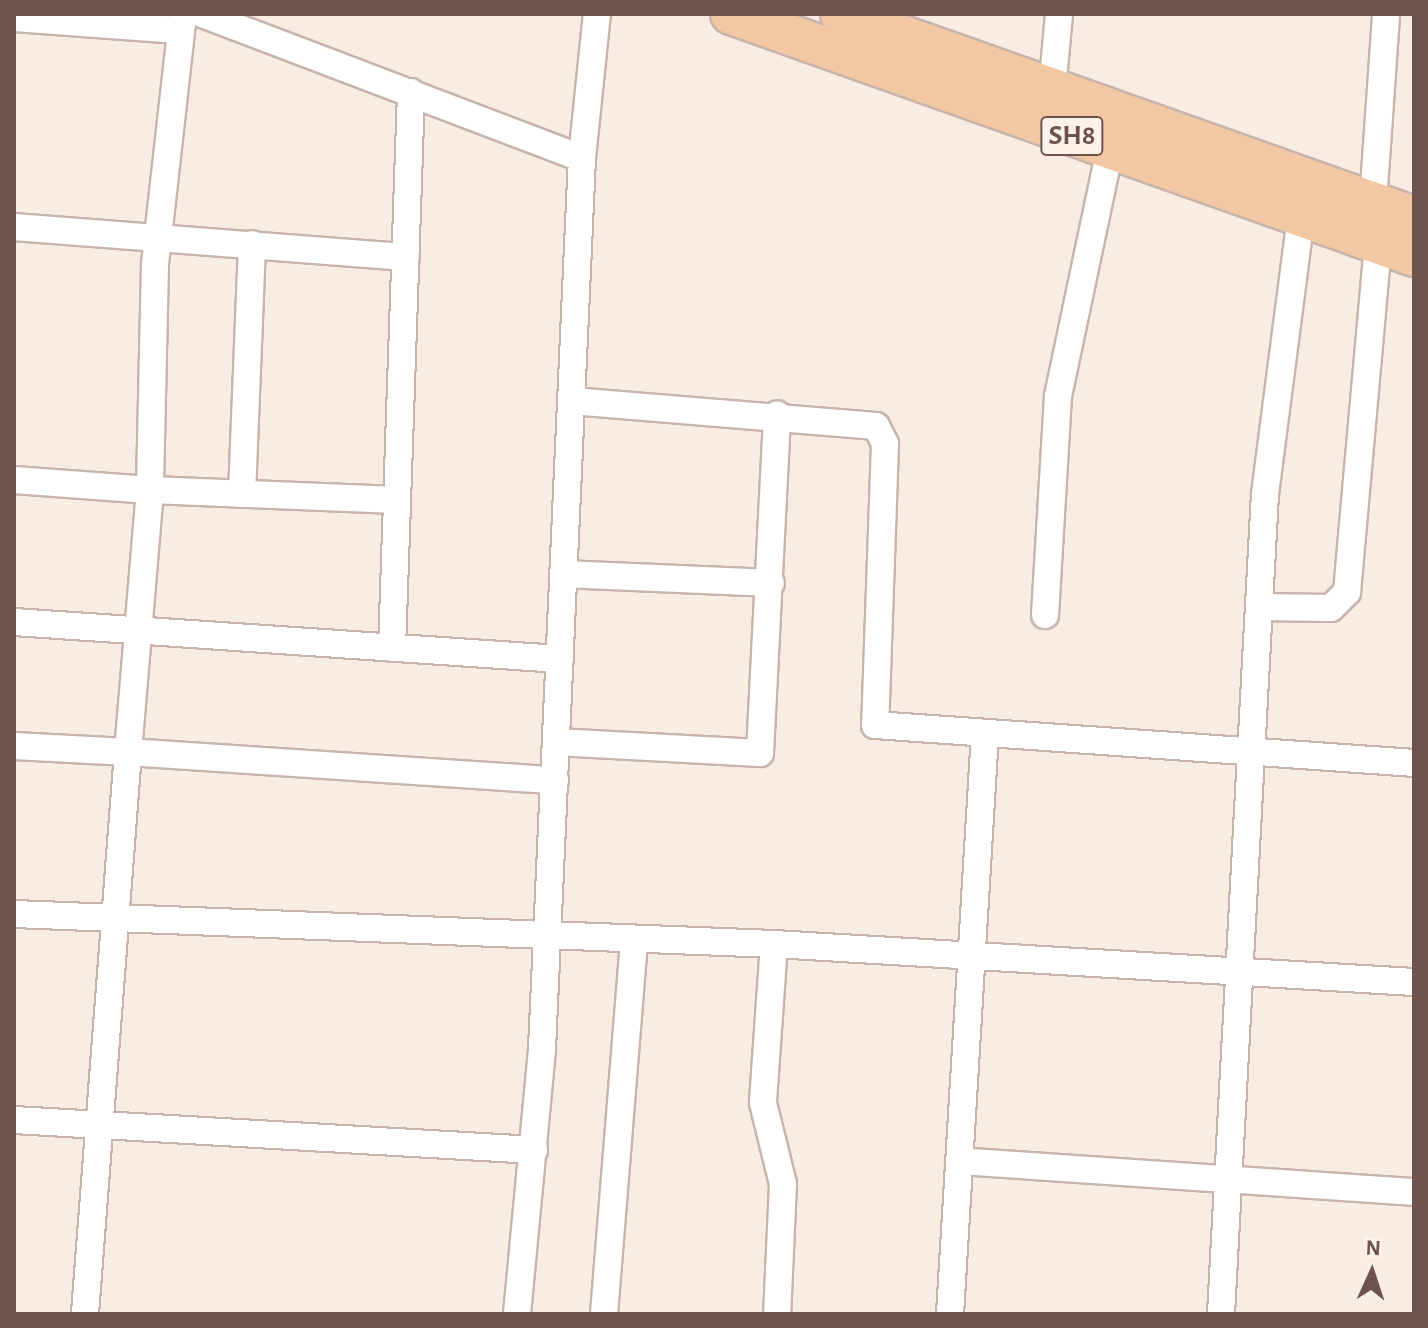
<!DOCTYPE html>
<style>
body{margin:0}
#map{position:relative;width:1428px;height:1328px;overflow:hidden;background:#f9ede3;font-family:"Alegreya Sans",sans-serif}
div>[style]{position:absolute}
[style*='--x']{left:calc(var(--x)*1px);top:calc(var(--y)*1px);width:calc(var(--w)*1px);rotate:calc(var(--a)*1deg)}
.roads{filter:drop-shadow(2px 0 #c8b4ab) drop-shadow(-2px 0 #c8b4ab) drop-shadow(0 2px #c8b4ab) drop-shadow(0 -2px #c8b4ab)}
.minor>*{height:26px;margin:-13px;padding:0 13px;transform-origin:13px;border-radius:13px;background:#fff}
.primary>*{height:40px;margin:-20px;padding:0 20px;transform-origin:20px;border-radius:20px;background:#f1c8a3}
span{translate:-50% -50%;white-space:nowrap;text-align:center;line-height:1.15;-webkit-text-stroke:7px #fdf2e9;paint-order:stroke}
.shield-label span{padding:2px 6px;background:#fdf2e9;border:2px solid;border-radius:6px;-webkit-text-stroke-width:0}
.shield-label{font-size:28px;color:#6e534c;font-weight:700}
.frame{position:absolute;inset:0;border:16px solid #6e534c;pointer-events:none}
.north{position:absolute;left:1332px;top:1232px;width:80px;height:80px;-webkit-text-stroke:6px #fdf2e9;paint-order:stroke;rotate:3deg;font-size:22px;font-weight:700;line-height:32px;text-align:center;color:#6e534c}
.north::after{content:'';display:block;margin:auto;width:28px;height:36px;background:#6e534c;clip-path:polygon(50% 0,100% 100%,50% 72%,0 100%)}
</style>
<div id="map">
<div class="roads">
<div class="minor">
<div style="--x:183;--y:14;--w:253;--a:96.4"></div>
<div style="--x:155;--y:265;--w:225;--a:91.3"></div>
<div style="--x:150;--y:490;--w:247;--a:2.3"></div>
<div style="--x:202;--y:14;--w:406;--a:20.8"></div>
<div style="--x:14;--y:18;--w:165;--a:4.2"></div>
<div style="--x:1052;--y:91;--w:77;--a:-84.8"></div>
<div style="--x:1373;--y:202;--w:188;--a:-86"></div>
<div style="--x:14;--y:227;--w:393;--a:4.4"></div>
<div style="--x:572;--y:401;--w:305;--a:4.7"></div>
<div style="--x:876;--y:426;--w:20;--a:63"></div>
<div style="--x:885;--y:444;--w:281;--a:92"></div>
<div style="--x:875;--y:725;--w:540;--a:4.03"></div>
<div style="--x:14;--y:480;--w:136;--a:4.2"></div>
<div style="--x:150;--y:490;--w:263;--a:94.8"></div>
<div style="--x:128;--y:752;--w:428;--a:3.8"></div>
<div style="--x:242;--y:494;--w:250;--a:-87.7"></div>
<div style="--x:564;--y:574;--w:207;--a:2.5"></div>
<div style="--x:1259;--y:607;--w:72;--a:0.8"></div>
<div style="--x:1331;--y:608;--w:23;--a:-45"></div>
<div style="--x:1347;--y:592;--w:350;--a:-84.9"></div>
<div style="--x:1045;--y:615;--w:219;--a:-86.6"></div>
<div style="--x:1058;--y:396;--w:251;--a:-78.1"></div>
<div style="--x:14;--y:622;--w:547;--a:3.88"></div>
<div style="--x:392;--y:648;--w:556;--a:-88.04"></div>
<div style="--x:556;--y:742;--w:204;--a:3.1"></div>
<div style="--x:760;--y:753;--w:339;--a:-87.1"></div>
<div style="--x:14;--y:746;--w:114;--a:3"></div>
<div style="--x:128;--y:752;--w:564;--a:94.38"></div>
<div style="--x:14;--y:914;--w:761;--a:2.26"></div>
<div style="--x:774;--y:944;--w:641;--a:3.4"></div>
<div style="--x:774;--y:944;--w:159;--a:94"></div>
<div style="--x:763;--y:1103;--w:83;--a:76.1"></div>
<div style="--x:783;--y:1184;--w:130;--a:92.6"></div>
<div style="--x:14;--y:1120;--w:521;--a:3.3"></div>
<div style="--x:959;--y:1161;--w:456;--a:3.9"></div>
<div style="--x:517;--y:1314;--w:266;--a:-84.6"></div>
<div style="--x:542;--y:1049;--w:892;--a:-87.43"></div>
<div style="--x:582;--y:158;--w:145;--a:-84.1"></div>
<div style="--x:604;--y:1314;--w:375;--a:-85.4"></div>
<div style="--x:950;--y:1314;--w:582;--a:-86.55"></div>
<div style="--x:1221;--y:1314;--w:821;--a:-86.93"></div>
<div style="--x:1265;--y:494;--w:280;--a:-82.6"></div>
</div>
<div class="primary">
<div style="--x:731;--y:14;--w:725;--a:19.51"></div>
<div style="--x:841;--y:14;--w:608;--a:19.51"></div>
</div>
</div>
<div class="shield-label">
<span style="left:1072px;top:136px">SH8</span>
</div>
<div class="frame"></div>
<div class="north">N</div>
</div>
